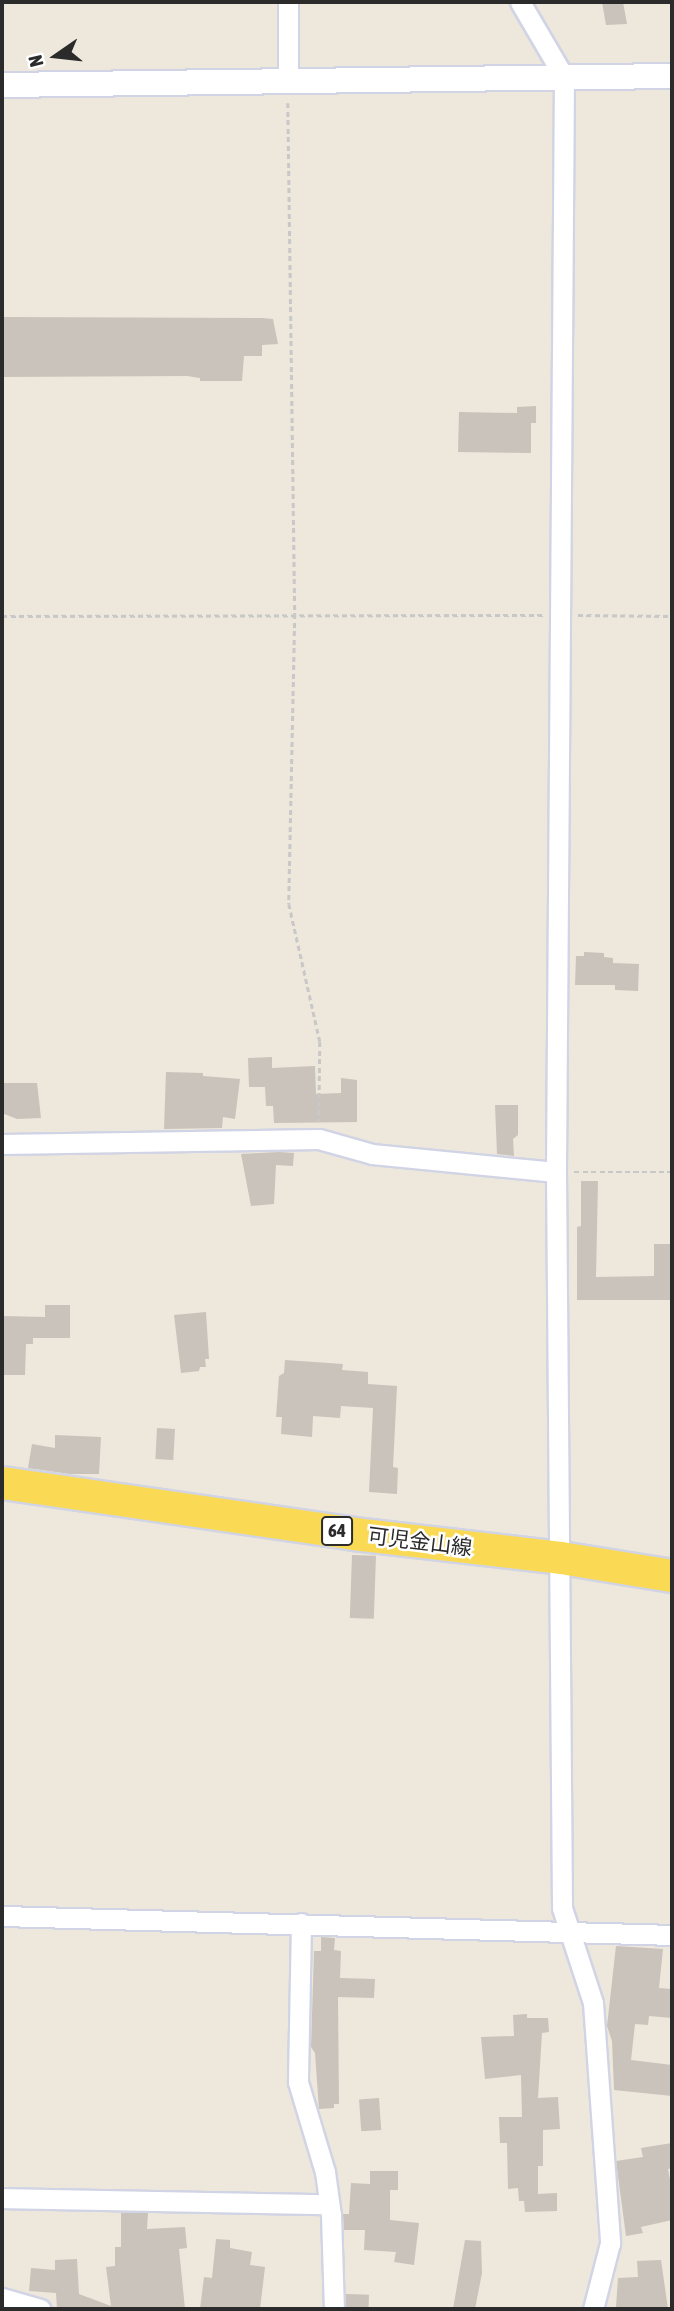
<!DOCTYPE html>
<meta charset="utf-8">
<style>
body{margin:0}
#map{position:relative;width:674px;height:2311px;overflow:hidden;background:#ede7dc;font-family:"Asap Condensed","Noto Sans JP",sans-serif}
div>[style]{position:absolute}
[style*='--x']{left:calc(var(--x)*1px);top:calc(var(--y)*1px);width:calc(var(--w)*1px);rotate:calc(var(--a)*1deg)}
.building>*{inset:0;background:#c9c3bb;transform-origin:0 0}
.path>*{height:2.5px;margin-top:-1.25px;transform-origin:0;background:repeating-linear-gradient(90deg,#c8c8c8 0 5px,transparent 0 8.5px)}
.roads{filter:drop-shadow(2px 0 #d1d4e4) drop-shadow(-2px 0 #d1d4e4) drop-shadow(0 2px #d1d4e4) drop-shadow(0 -2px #d1d4e4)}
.minor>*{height:19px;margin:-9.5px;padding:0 9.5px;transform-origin:9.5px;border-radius:9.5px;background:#fff}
.tertiary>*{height:24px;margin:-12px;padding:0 12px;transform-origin:12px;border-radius:12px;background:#fff}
.primary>*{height:32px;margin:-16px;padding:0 16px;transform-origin:16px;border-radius:16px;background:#fada54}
span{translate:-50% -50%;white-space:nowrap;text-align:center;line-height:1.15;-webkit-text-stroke:5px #fff;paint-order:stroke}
.shield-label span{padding:2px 5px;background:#fff;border:2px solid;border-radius:5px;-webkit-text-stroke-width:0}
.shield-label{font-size:19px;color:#2b2b2b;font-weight:700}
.street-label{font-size:21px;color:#2b2b2b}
.frame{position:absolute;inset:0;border:4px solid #2b2b2b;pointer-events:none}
.north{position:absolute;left:21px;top:21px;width:70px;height:70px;-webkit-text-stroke:5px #fff;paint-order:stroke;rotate:256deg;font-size:19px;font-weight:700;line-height:28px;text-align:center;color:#2b2b2b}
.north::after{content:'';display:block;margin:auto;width:24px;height:32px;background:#2b2b2b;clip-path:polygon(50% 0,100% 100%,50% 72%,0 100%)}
</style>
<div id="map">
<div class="building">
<div style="clip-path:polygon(602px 2px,623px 2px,627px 24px,606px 25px)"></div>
<div style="clip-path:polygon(2px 317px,262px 318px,273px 319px,278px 344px,262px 345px,262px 356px,244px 356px,242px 381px,200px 381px,200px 378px,187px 376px,2px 377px)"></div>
<div style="clip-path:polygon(536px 406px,536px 423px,531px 423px,531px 453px,458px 452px,459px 412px,517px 413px,517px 407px)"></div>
<div style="clip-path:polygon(584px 952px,604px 953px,604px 957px,613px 958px,613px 963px,639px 964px,638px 991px,615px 990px,615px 985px,575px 985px,576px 956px,584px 956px)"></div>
<div style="clip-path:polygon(272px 1057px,272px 1068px,315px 1066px,316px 1094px,341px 1093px,341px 1078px,357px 1080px,357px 1122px,274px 1123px,273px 1106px,266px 1106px,265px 1087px,249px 1087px,248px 1058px)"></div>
<div style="clip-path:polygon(166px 1072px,203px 1073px,203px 1076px,240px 1079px,235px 1119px,223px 1117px,222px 1128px,164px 1129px)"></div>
<div style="clip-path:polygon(2px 1083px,37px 1083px,41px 1118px,17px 1119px,2px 1113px)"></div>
<div style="clip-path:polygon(495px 1105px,518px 1105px,518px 1135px,513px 1139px,514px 1156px,497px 1154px)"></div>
<div style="clip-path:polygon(279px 1152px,294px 1153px,293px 1166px,276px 1165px,274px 1204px,251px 1206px,241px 1154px)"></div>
<div style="clip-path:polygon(581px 1181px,598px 1181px,596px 1277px,654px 1276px,654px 1244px,672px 1244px,672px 1300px,577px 1300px,577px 1227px,581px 1226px)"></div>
<div style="clip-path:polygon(45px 1305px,70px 1305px,70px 1338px,33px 1338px,33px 1344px,26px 1344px,25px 1375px,2px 1375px,2px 1316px,45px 1317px)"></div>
<div style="clip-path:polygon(206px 1312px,209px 1359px,205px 1359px,206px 1367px,200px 1367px,199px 1371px,181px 1373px,174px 1315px)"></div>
<div style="clip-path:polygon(285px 1360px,343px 1364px,342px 1370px,368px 1372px,368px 1384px,397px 1386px,393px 1467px,398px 1468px,397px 1494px,369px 1492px,373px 1408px,341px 1406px,340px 1418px,313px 1416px,312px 1437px,281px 1434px,282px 1417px,276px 1417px,279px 1376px,284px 1373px)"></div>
<div style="left:157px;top:1428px;width:18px;height:31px;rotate:3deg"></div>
<div style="clip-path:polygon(55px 1435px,101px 1437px,99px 1474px,70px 1474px,28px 1468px,32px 1444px,55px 1448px)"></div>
<div style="left:352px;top:1555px;width:24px;height:63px;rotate:2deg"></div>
<div style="clip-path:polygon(321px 1937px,335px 1938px,334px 1950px,341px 1951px,340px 1978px,375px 1979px,374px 1998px,338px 1997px,339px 2104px,334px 2104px,334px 2108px,319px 2109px,315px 2053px,311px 2047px,314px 1951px,321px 1951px)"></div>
<div style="clip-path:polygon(616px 1946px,663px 1949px,659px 1988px,672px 1989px,672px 2018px,649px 2016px,648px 2025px,635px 2024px,631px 2060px,672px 2065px,672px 2096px,614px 2090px,612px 2041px,607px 2026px)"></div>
<div style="clip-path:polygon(527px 2014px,527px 2018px,548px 2018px,549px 2032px,542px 2033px,538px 2098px,558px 2097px,560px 2129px,543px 2130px,543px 2166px,538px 2166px,538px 2194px,557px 2193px,557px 2211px,525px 2212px,524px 2201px,519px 2201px,518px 2188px,508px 2189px,507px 2143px,500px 2143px,499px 2117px,522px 2117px,521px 2075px,485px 2079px,481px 2037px,514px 2036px,513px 2015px)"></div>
<div style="left:379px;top:2098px;width:32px;height:20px;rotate:86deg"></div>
<div style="clip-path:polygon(672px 2143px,672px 2168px,668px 2169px,672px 2190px,672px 2220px,641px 2227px,643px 2233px,626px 2236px,616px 2161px,643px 2157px,641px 2148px)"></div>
<div style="clip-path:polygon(370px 2171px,398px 2171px,398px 2190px,390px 2190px,390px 2220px,419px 2223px,414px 2265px,394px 2262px,396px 2252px,364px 2250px,365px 2230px,344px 2230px,343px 2214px,349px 2214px,351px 2183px,370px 2184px)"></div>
<div style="clip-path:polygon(121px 2213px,148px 2213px,147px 2229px,185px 2227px,187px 2248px,179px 2249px,185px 2309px,57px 2309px,56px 2293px,29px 2291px,31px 2268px,55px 2270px,55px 2260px,77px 2259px,79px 2294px,111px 2306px,106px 2267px,115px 2266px,115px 2247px,121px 2247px)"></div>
<div style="clip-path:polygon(216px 2239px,230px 2240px,230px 2248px,252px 2252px,250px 2265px,265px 2267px,260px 2309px,200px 2309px,204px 2277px,212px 2278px)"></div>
<div style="clip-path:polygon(465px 2240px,481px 2241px,482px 2273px,475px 2309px,453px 2309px)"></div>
<div style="clip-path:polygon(661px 2260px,668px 2309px,616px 2307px,618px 2278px,638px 2277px,637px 2261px)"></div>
<div style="left:346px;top:2294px;width:23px;height:15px;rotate:2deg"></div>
</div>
<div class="path">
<div style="--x:288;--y:103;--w:511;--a:89.22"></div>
<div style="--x:295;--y:614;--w:290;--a:91.2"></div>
<div style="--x:289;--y:904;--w:141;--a:77.3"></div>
<div style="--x:320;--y:1042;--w:80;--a:90.7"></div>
<div style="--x:578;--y:615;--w:94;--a:0.6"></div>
<div style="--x:2;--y:616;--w:541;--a:-0.11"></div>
<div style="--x:574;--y:1172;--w:98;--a:0"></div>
</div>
<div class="roads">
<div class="minor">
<div style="--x:520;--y:2;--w:87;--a:59.6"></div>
<div style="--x:564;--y:77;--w:1095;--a:90.42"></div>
<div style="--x:556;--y:1172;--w:736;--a:89.53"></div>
<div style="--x:562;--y:1908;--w:100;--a:71.9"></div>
<div style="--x:593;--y:2003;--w:241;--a:85.9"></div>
<div style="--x:610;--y:2243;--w:68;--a:104.4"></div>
<div style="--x:288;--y:82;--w:80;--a:-90"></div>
<div style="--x:2;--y:1144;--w:317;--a:-0.9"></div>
<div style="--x:319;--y:1139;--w:55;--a:15.8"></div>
<div style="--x:372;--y:1154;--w:185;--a:5.6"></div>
<div style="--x:2;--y:1916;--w:670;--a:1.62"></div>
<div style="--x:301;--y:1923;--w:159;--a:91.1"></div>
<div style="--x:298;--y:2082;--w:94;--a:73.3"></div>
<div style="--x:325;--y:2172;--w:43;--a:82.1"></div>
<div style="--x:331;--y:2215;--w:94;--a:88.2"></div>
<div style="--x:2;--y:2198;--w:327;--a:1.1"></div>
<div style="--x:2;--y:2298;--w:40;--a:16"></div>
</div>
<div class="tertiary">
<div style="--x:2;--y:85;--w:670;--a:-0.77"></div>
</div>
<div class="primary">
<div style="--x:2;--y:1483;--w:356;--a:8.2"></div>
<div style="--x:354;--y:1534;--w:208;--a:6.6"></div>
<div style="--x:561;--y:1558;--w:112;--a:9.2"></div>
</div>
</div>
<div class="shield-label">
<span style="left:337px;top:1531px">64</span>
</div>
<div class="street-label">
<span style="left:420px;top:1541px;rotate:7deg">可児金山線</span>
</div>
<div class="frame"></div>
<div class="north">N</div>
</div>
